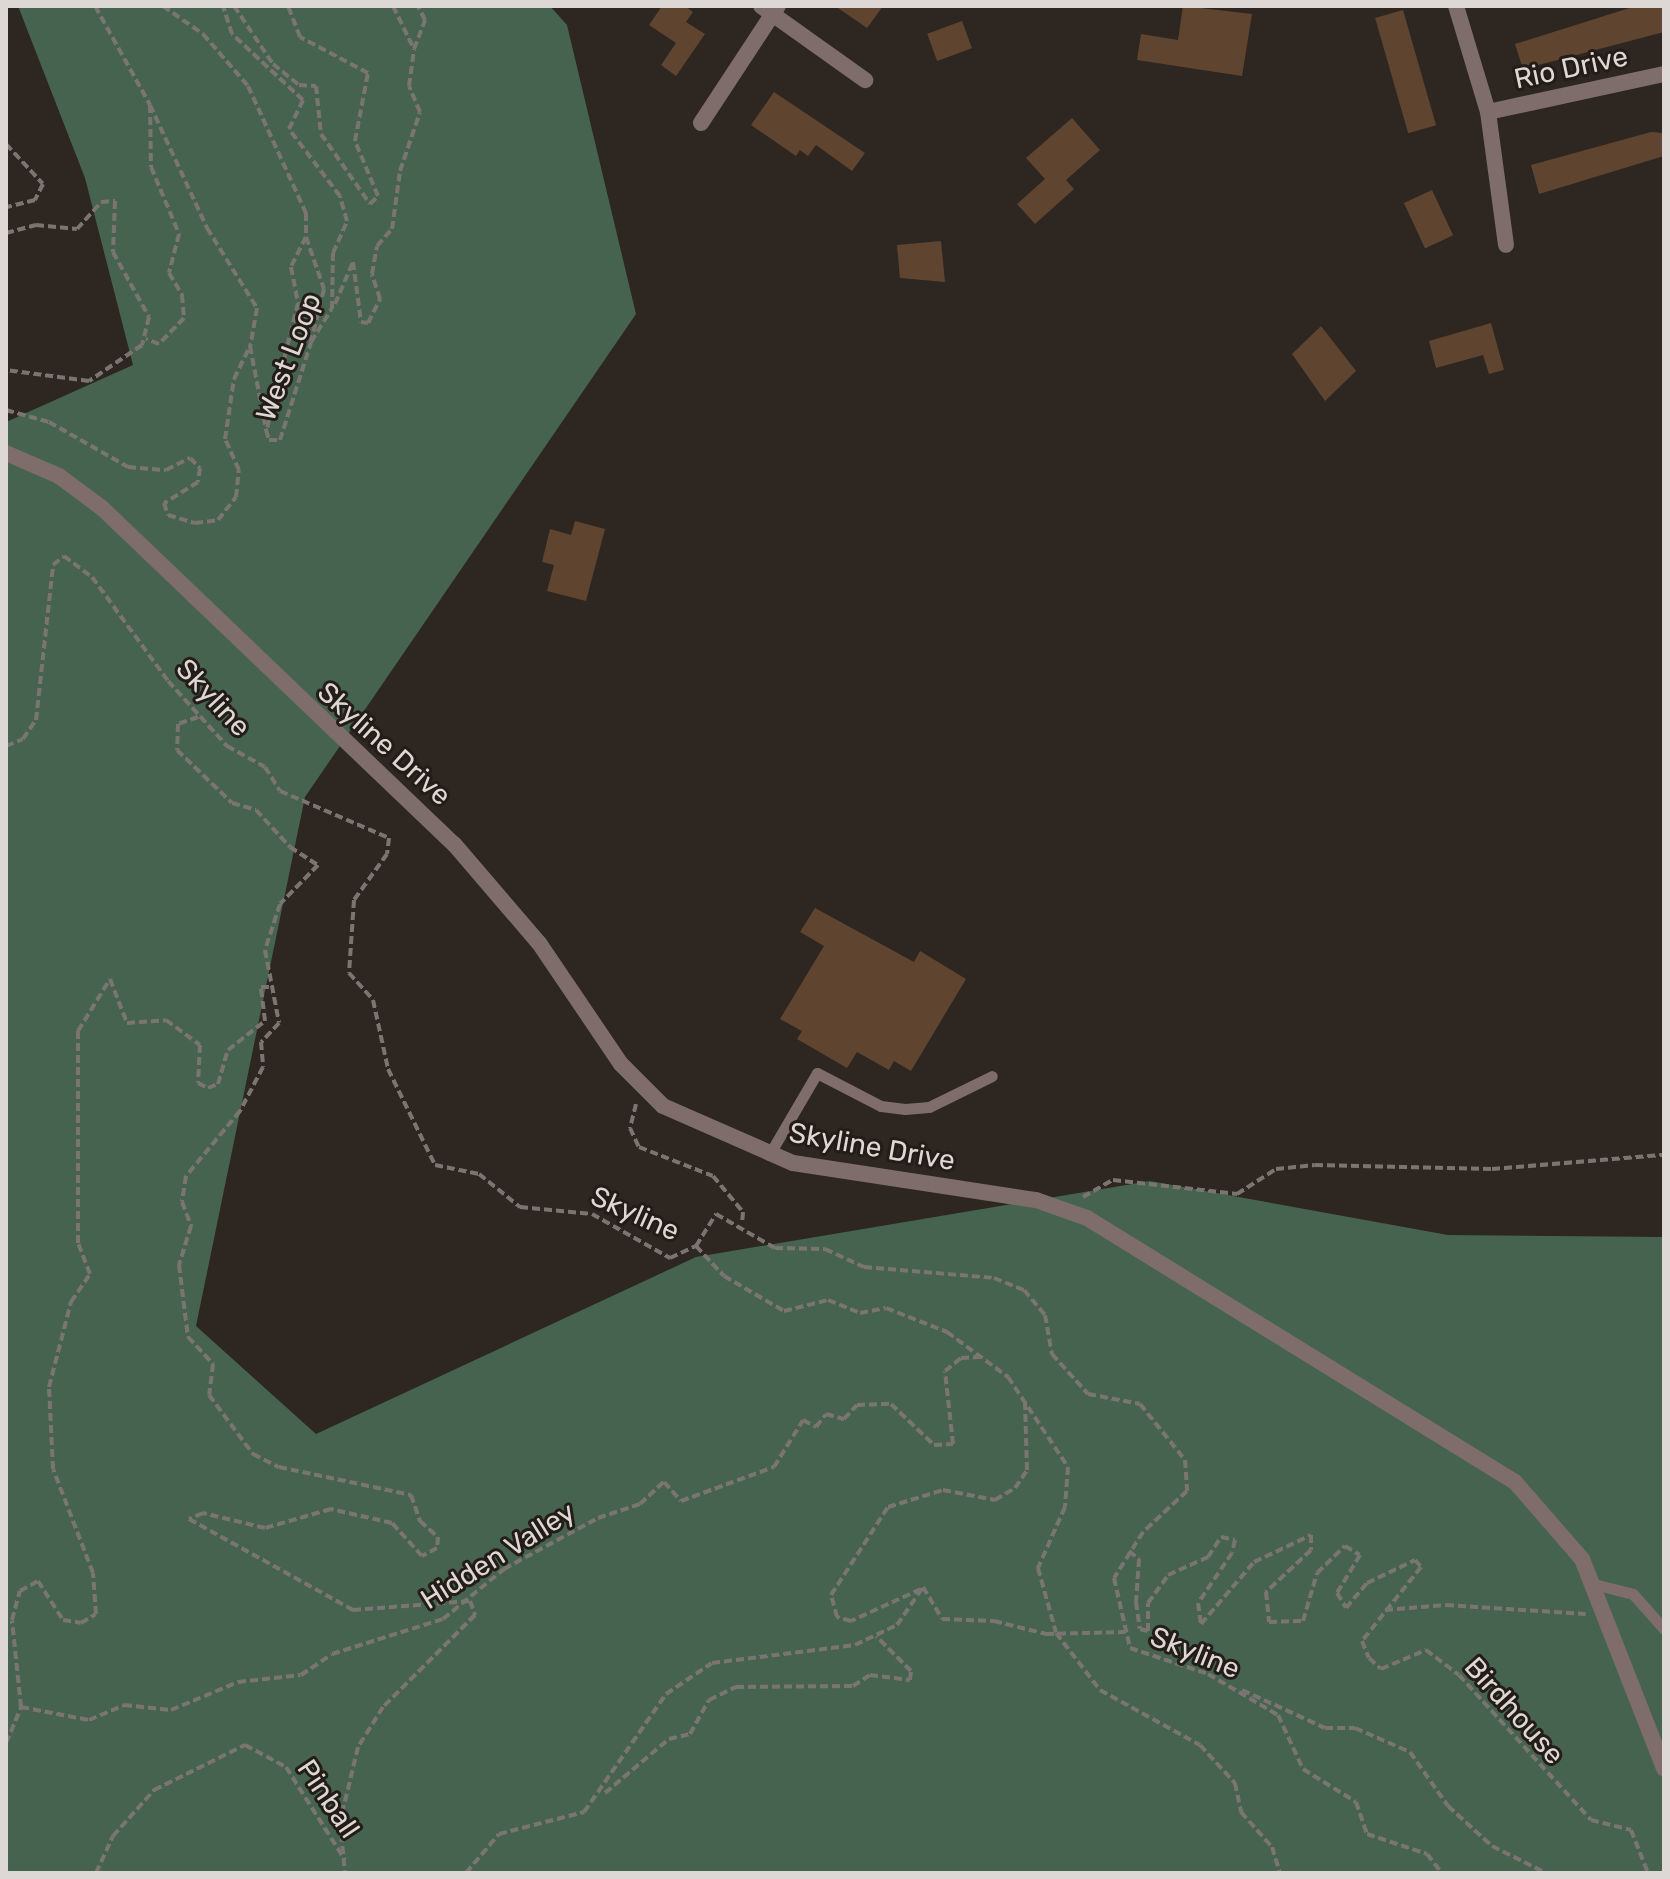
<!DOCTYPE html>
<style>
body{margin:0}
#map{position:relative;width:1670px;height:1879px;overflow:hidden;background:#2d2621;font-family:Rubik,sans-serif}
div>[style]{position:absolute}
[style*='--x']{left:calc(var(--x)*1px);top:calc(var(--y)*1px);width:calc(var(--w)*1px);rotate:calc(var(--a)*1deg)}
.forest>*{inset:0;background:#45634f}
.building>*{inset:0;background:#5f4530;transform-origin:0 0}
.path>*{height:4px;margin-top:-2px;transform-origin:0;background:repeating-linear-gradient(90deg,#7b7571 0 8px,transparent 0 12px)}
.service>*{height:11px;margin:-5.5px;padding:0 5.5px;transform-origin:5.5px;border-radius:5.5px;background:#7e6d6b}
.minor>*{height:16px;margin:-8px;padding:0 8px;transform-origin:8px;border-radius:8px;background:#7e6d6b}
.tertiary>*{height:16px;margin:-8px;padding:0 8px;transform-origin:8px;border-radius:8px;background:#7e6d6b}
span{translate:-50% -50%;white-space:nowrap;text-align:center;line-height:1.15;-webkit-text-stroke:6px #231c17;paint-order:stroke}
.street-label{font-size:28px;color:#ddd8d5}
.frame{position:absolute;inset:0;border:8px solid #ddd8d5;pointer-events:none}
</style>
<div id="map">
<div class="forest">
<div style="clip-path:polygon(18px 6px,550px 6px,567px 25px,636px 314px,305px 797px,196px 1326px,316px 1434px,696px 1257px,1150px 1181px,1448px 1235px,1664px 1237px,1664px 1873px,6px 1873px,6px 422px,133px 365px,85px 178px)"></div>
</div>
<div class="building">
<div style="clip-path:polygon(662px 6px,685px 6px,693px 12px,686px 22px,705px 34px,676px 76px,661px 65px,676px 43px,649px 25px)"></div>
<div style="clip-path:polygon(835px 6px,883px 6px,867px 28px)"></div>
<div style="clip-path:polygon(1183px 6px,1252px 14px,1242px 76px,1137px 60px,1141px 34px,1178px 40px)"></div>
<div style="clip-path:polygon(1636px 6px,1664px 6px,1664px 32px,1523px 69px,1515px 44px)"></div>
<div style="left:1403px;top:10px;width:120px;height:29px;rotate:74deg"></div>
<div style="left:962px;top:21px;width:29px;height:37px;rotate:70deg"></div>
<div style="clip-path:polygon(774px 92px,865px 153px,852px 171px,816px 145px,808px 156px,800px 150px,796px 156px,751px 125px)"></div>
<div style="clip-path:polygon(1072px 118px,1100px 150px,1066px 180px,1074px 189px,1035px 224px,1017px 204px,1045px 179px,1026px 158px)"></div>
<div style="clip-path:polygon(1651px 132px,1664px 133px,1664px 156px,1539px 194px,1531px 165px)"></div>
<div style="left:1432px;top:190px;width:50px;height:31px;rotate:65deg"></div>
<div style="clip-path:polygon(941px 241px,945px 282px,900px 278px,897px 245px)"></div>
<div style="clip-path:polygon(1491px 323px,1504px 370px,1489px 374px,1483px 355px,1436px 368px,1429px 341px)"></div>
<div style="clip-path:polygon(1321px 326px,1356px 371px,1325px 401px,1292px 354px)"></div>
<div style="clip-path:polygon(575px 521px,605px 529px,586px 601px,547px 591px,554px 565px,542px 562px,550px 529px,571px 535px)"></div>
<div style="clip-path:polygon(815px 908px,914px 962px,920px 951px,966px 979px,911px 1071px,894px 1061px,889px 1070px,857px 1052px,847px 1068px,797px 1039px,802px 1031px,780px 1019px,824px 946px,800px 932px)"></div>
</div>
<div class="path">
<div style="--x:95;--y:6;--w:113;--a:60.9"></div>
<div style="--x:150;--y:105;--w:62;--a:89.1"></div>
<div style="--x:151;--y:167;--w:73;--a:67.3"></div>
<div style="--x:179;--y:234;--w:40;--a:104.4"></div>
<div style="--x:169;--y:273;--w:26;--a:59"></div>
<div style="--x:182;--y:295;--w:23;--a:85"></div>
<div style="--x:184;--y:318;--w:36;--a:134"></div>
<div style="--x:159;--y:344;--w:14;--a:-159"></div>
<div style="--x:163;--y:6;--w:49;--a:35"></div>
<div style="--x:203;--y:34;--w:69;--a:49.1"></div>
<div style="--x:248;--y:86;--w:140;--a:65.5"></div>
<div style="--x:306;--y:213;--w:24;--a:90"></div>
<div style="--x:306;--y:237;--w:34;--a:117"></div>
<div style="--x:291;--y:267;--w:37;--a:79"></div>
<div style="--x:298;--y:303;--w:129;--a:103.9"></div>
<div style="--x:234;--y:6;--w:70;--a:56.1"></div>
<div style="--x:273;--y:64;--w:33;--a:39"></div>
<div style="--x:299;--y:85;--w:17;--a:3"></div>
<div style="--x:316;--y:86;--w:48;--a:84.1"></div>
<div style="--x:321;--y:134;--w:85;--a:55"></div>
<div style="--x:370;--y:204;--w:11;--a:-45"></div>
<div style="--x:378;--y:196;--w:60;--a:-112.7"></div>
<div style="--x:355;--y:141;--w:69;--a:-79.2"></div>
<div style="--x:368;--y:73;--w:77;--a:-152.1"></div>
<div style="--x:300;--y:37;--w:33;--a:-111"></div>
<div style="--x:393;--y:6;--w:48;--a:64"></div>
<div style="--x:414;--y:49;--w:31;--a:-69"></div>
<div style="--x:425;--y:20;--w:16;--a:-117"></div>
<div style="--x:150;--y:105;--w:136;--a:65.1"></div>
<div style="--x:207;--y:228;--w:94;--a:58"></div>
<div style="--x:257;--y:308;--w:39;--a:100"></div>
<div style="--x:6;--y:144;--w:54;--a:47.2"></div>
<div style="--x:43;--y:184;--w:18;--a:117"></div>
<div style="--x:35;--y:200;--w:30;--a:166"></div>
<div style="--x:6;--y:233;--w:31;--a:-15"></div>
<div style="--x:36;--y:225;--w:41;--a:5.6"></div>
<div style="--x:77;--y:229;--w:36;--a:-48"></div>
<div style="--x:101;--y:202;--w:14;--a:-4"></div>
<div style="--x:115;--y:201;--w:51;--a:92.2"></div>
<div style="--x:113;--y:252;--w:74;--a:61"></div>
<div style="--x:149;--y:317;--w:29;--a:104"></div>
<div style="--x:142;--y:345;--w:64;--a:145.8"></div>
<div style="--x:89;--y:381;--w:84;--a:-172.5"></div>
<div style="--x:306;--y:237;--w:55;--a:70.9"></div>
<div style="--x:324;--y:289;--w:54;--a:104"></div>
<div style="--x:335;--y:304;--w:46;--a:-66.8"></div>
<div style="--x:353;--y:262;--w:61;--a:82.4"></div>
<div style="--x:361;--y:322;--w:7;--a:8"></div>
<div style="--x:368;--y:323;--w:27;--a:-63"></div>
<div style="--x:380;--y:299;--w:26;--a:-108"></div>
<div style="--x:372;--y:274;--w:28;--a:-80"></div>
<div style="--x:377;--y:246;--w:23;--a:-49"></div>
<div style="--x:392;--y:229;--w:59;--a:-82.1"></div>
<div style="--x:400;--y:171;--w:62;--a:-71.3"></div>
<div style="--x:420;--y:112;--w:28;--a:-113"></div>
<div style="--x:409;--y:86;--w:37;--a:-82"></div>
<div style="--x:6;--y:410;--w:45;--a:15.6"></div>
<div style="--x:49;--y:422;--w:91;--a:29.7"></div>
<div style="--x:128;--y:467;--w:38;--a:5"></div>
<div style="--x:166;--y:470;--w:27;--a:-27"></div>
<div style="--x:190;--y:458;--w:14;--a:45"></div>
<div style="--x:200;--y:468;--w:14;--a:98"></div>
<div style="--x:198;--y:482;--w:40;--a:148"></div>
<div style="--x:164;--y:503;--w:13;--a:72"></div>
<div style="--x:168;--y:515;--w:28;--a:17"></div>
<div style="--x:195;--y:523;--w:23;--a:-7"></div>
<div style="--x:218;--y:520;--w:29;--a:-52"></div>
<div style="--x:236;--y:497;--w:27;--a:-84"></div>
<div style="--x:239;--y:470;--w:34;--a:-114"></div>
<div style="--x:225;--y:439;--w:61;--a:-81.5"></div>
<div style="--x:234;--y:379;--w:37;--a:-64"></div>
<div style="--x:250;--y:346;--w:86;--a:79.2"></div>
<div style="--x:266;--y:430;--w:10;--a:73"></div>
<div style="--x:269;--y:440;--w:11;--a:0"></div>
<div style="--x:280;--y:440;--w:103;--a:-72.4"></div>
<div style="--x:311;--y:342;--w:39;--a:-58"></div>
<div style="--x:332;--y:309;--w:56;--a:-89"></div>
<div style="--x:333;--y:253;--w:35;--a:-66"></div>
<div style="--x:347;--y:221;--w:26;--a:-106"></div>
<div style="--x:340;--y:196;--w:84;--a:-127.3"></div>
<div style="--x:289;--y:129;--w:32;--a:-64"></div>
<div style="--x:303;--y:100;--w:97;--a:-137.1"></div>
<div style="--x:232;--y:34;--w:29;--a:-108"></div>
<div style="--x:198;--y:717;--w:21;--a:161"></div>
<div style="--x:178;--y:724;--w:26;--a:92"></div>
<div style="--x:177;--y:750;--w:76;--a:43.9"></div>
<div style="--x:232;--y:803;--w:25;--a:16"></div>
<div style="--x:256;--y:810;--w:50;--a:47.4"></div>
<div style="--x:290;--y:847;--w:33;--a:33"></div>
<div style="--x:318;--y:865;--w:54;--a:134.3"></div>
<div style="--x:280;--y:904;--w:48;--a:108.1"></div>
<div style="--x:265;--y:950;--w:74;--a:79.1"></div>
<div style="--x:279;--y:1023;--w:26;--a:133"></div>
<div style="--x:261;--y:1042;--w:25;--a:85"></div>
<div style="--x:263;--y:1067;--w:50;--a:117.6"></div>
<div style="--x:240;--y:1111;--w:85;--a:129.7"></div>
<div style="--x:186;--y:1176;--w:26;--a:99"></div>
<div style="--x:182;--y:1202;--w:26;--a:69"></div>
<div style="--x:191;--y:1226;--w:41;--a:107.1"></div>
<div style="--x:179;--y:1265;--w:73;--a:82.9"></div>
<div style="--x:188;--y:1337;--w:37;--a:47"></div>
<div style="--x:213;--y:1364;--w:31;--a:97"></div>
<div style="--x:209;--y:1395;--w:74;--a:53.3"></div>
<div style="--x:253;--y:1454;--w:29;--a:27"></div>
<div style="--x:279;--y:1467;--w:135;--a:12"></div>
<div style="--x:411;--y:1495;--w:28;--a:71"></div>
<div style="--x:420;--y:1521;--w:24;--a:42"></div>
<div style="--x:438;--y:1537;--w:11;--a:95"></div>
<div style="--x:437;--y:1548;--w:17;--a:152"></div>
<div style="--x:422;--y:1556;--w:45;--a:-132.3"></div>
<div style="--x:392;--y:1523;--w:63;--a:-167.1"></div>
<div style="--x:331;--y:1509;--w:69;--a:163.9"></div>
<div style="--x:265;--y:1528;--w:64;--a:-166.4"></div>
<div style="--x:203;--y:1513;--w:15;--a:157"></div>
<div style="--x:189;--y:1519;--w:188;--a:29"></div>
<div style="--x:353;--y:1610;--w:117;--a:-4.4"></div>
<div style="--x:470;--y:1601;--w:15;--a:70"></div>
<div style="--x:475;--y:1615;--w:130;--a:135"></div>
<div style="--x:383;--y:1707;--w:47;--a:122"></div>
<div style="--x:358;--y:1747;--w:77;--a:103.5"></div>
<div style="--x:340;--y:1822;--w:51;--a:84.4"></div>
<div style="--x:6;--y:746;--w:18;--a:-22"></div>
<div style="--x:23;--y:739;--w:23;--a:-56"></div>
<div style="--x:36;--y:720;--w:156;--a:-83.7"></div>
<div style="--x:53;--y:565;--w:14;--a:-39"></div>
<div style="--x:64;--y:556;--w:35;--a:37"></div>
<div style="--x:92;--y:577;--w:129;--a:53.8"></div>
<div style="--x:168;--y:681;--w:88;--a:47.8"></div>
<div style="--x:227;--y:746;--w:43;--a:28.9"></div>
<div style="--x:265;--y:767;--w:28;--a:58"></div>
<div style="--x:280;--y:791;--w:119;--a:23.3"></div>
<div style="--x:389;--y:838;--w:16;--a:97"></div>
<div style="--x:387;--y:854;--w:57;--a:125.7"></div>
<div style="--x:354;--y:900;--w:73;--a:93.9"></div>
<div style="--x:349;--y:973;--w:36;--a:48"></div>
<div style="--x:373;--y:1000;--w:71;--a:77.7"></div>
<div style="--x:388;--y:1069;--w:107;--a:63.9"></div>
<div style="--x:435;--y:1165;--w:45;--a:11.6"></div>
<div style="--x:479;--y:1174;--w:53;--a:38.8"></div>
<div style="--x:520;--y:1207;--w:72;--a:5.6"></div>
<div style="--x:592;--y:1214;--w:90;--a:29.4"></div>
<div style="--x:670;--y:1258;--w:29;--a:-25"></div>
<div style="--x:696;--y:1246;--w:38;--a:-58"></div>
<div style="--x:716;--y:1214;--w:68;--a:30"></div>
<div style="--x:775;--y:1248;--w:50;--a:1.1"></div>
<div style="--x:825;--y:1249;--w:43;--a:24.8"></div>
<div style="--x:864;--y:1267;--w:130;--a:4.8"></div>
<div style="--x:994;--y:1278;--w:32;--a:22"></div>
<div style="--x:1024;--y:1290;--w:33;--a:50"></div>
<div style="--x:1045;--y:1315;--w:40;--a:80"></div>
<div style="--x:1052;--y:1354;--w:54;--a:48"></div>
<div style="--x:1088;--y:1394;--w:53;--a:10.9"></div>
<div style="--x:1140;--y:1404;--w:72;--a:51.2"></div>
<div style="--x:1185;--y:1460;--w:31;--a:86"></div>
<div style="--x:1187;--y:1491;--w:60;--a:137"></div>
<div style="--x:1143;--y:1532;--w:54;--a:122.2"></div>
<div style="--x:1114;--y:1578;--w:72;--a:77.1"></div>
<div style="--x:1130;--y:1648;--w:82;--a:18.4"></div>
<div style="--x:1208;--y:1674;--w:81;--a:30.4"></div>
<div style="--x:1278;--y:1715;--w:60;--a:65.2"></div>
<div style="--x:1303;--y:1769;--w:62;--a:31.9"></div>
<div style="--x:1356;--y:1802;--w:34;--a:71"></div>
<div style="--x:1367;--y:1834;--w:63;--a:18.4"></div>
<div style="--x:1427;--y:1854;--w:24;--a:52"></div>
<div style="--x:636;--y:1104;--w:25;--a:104"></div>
<div style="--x:630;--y:1128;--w:21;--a:65"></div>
<div style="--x:639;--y:1147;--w:79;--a:21.4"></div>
<div style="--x:713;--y:1176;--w:47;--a:50.2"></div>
<div style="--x:743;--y:1212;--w:11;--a:95"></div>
<div style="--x:1083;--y:1197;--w:34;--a:-30"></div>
<div style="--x:1113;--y:1180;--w:125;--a:6.4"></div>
<div style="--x:1237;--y:1194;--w:46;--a:-32.7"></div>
<div style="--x:1276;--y:1169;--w:39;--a:-6"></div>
<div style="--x:1315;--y:1165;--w:177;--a:1.3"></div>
<div style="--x:1492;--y:1169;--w:173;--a:-4.7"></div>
<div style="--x:696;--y:1246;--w:41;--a:47"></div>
<div style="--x:724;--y:1276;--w:69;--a:30.3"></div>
<div style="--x:784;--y:1311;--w:45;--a:-14"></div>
<div style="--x:828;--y:1300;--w:35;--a:22"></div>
<div style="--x:860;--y:1313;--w:26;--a:-11"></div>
<div style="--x:886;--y:1308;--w:66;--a:21.5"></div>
<div style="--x:947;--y:1332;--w:76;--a:36.4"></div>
<div style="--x:1008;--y:1377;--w:108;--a:56.3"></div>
<div style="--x:1068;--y:1467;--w:40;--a:94.3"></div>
<div style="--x:1065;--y:1507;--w:67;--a:113.9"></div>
<div style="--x:1038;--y:1568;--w:67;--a:74.5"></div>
<div style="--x:1056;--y:1633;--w:72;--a:52.3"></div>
<div style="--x:1100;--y:1690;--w:114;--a:28.8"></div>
<div style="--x:1200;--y:1745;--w:52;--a:47.4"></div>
<div style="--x:1235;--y:1783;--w:30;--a:78"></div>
<div style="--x:1241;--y:1812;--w:47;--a:48.5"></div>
<div style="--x:1272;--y:1847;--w:27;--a:73"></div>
<div style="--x:1129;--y:1551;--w:13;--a:39"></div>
<div style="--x:1139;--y:1559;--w:43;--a:94"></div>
<div style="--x:1136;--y:1602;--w:27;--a:82"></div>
<div style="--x:1140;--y:1629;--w:8;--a:14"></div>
<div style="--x:1148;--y:1631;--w:28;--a:-90"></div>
<div style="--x:1148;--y:1603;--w:34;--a:-54"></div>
<div style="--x:1168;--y:1575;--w:44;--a:-24.2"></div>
<div style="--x:1208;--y:1557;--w:24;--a:-57"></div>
<div style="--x:1221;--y:1537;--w:14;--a:12"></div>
<div style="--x:1235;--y:1540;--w:13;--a:103"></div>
<div style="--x:1232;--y:1553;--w:60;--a:124.2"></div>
<div style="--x:1198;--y:1603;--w:21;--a:82"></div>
<div style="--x:1201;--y:1624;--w:82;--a:-49.5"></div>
<div style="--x:1254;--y:1562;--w:63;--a:-25.3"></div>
<div style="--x:1311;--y:1535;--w:15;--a:90"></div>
<div style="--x:1311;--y:1550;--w:62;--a:137"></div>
<div style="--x:1266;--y:1592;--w:30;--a:84"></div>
<div style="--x:1269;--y:1622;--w:34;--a:-2"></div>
<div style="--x:1303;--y:1621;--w:50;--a:-73.7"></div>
<div style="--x:1317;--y:1573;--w:39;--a:-44"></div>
<div style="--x:1345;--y:1546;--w:17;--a:31"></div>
<div style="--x:1360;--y:1555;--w:44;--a:121.2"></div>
<div style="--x:1337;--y:1593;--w:17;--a:59"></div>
<div style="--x:1346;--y:1608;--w:33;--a:-50"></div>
<div style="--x:1367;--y:1583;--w:53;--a:-25.6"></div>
<div style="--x:1415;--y:1560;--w:9;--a:49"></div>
<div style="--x:1421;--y:1567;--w:95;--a:128.6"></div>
<div style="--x:1362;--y:1641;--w:18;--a:68"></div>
<div style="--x:1369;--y:1658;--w:16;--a:43"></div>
<div style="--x:1381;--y:1669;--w:49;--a:-22.9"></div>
<div style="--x:1426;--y:1650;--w:41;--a:37.1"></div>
<div style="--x:1459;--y:1675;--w:196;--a:47.7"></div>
<div style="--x:1591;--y:1820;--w:41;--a:14"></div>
<div style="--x:1631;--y:1830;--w:46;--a:68.4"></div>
<div style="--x:921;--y:1589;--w:77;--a:155.4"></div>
<div style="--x:851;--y:1621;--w:15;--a:-164"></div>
<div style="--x:837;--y:1617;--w:23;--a:-105"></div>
<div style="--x:831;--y:1595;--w:105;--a:-57.1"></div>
<div style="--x:888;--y:1507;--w:58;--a:-17.2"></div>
<div style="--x:943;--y:1490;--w:53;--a:10.9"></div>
<div style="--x:995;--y:1500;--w:23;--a:-31"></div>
<div style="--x:1015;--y:1488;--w:22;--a:-56"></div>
<div style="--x:1027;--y:1470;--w:67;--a:-91.7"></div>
<div style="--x:1385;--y:1610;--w:61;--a:-4.7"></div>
<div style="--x:1446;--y:1605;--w:140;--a:3.7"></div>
<div style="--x:1242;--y:1690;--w:91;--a:24.6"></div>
<div style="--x:1325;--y:1728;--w:30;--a:0"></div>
<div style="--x:1355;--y:1728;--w:60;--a:23.6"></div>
<div style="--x:1410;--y:1752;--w:66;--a:54.9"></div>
<div style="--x:1448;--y:1806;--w:59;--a:42.3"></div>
<div style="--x:1492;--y:1846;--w:60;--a:26.6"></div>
<div style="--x:21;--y:1707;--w:69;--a:10.8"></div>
<div style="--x:89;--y:1720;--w:38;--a:-23"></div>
<div style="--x:124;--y:1705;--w:47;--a:6.1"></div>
<div style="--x:171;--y:1710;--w:73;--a:-22.7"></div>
<div style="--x:238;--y:1682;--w:63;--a:-6.3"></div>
<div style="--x:301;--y:1675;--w:37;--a:-34"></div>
<div style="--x:332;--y:1654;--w:116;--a:-17.5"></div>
<div style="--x:443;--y:1619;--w:79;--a:-39.3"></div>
<div style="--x:504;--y:1569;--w:107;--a:-28.5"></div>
<div style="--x:598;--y:1518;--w:44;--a:-18.4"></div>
<div style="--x:640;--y:1504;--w:33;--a:-43"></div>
<div style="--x:664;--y:1482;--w:25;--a:48"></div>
<div style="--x:681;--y:1501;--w:99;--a:-20.1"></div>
<div style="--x:774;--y:1467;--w:55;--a:-58.3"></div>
<div style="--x:803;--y:1420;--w:15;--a:28"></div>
<div style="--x:816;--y:1427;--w:16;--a:-52"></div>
<div style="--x:826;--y:1414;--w:19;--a:16"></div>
<div style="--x:844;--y:1419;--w:19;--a:-47"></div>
<div style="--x:857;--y:1405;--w:34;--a:-2"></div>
<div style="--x:891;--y:1404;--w:59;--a:43.6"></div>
<div style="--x:934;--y:1445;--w:19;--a:-3"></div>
<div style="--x:953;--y:1444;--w:73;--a:-96.3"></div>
<div style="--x:945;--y:1371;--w:21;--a:-39"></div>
<div style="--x:961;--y:1358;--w:19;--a:-3"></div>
<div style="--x:6;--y:1743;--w:39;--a:-67"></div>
<div style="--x:21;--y:1707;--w:87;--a:-95.9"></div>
<div style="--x:12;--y:1620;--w:30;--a:-75"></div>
<div style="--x:20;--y:1591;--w:21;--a:-29"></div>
<div style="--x:38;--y:1581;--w:46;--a:57.3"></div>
<div style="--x:63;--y:1620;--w:18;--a:9"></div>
<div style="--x:81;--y:1623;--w:17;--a:-31"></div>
<div style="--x:96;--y:1614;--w:41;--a:-94.2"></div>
<div style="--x:93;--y:1573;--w:111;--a:-111"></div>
<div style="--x:53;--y:1469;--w:82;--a:-92.8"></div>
<div style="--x:49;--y:1387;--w:88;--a:-75.5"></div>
<div style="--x:71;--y:1302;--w:34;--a:-56"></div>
<div style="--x:90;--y:1274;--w:33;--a:-111"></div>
<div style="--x:78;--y:1243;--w:212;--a:-90"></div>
<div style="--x:78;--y:1031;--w:61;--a:-58.4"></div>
<div style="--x:110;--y:979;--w:47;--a:68.9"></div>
<div style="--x:127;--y:1023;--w:39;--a:-4"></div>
<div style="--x:166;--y:1020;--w:42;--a:36.3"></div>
<div style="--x:200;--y:1045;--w:38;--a:93"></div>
<div style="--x:198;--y:1083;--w:11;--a:27"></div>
<div style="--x:208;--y:1088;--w:11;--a:-22"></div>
<div style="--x:218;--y:1084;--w:35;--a:-74"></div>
<div style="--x:228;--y:1050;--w:47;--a:-38.1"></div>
<div style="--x:265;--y:1021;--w:34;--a:-97"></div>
<div style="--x:261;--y:987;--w:11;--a:0"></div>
<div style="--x:605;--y:1793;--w:84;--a:-40.2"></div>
<div style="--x:669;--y:1739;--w:22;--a:-13"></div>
<div style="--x:690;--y:1734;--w:39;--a:-61"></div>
<div style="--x:709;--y:1700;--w:30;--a:-26"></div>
<div style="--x:736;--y:1687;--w:117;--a:-0.5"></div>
<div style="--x:853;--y:1686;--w:20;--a:-33"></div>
<div style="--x:870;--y:1675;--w:40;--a:7.1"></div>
<div style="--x:910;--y:1680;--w:9;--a:-84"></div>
<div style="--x:911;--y:1671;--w:49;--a:-135"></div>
<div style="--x:96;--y:1873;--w:41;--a:-65.3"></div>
<div style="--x:113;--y:1836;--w:62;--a:-48.3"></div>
<div style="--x:154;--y:1790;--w:102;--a:-26.3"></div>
<div style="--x:245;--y:1745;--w:47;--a:28.2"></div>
<div style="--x:286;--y:1767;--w:110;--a:57.6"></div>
<div style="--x:466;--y:1873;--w:51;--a:-49.8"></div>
<div style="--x:499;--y:1834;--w:88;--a:-14.5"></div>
<div style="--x:584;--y:1812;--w:144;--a:-55.2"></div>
<div style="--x:666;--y:1694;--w:55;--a:-34"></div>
<div style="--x:712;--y:1663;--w:144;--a:-7.2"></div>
<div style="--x:855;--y:1645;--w:47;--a:-25.5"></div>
<div style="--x:897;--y:1625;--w:46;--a:-55.6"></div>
<div style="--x:923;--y:1587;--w:37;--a:59"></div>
<div style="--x:942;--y:1619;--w:52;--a:2.2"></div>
<div style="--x:994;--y:1621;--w:54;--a:14"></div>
<div style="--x:1046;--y:1634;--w:79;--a:-1.5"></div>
</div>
<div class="service">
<div style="--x:769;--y:1155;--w:95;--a:-59.7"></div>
<div style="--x:817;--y:1073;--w:72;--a:27.3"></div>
<div style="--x:881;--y:1106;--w:24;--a:7"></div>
<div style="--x:905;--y:1109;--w:24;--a:-5"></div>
<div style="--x:929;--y:1107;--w:70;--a:-26.2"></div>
<div style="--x:1590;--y:1583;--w:44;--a:14.3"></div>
<div style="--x:1633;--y:1594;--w:47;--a:48.5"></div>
</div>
<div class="minor">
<div style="--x:761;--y:6;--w:128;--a:35.4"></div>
<div style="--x:1456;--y:6;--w:111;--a:73.2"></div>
<div style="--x:1488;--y:112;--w:134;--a:82.3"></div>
<div style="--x:1488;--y:112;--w:180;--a:-12.2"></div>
<div style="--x:701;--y:123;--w:140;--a:-56.7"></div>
</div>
<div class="tertiary">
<div style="--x:6;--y:453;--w:58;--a:23.5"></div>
<div style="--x:59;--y:476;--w:54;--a:36.7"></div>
<div style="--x:102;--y:508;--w:487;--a:43.7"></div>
<div style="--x:454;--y:844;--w:130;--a:49.4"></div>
<div style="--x:539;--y:943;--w:146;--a:55.9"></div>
<div style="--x:621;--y:1064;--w:59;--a:45"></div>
<div style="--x:663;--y:1106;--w:142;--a:23.7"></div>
<div style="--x:793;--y:1163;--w:246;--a:8.7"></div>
<div style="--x:1036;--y:1200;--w:54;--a:19.4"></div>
<div style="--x:1087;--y:1218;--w:503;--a:31.67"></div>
<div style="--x:1515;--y:1482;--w:102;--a:49"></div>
<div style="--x:1582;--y:1559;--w:225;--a:68.6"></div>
</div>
<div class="street-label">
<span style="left:1571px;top:68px;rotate:-12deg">Rio Drive</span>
<span style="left:289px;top:357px;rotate:-69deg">West Loop</span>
<span style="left:213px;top:698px;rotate:47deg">Skyline</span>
<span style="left:384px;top:744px;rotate:42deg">Skyline Drive</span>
<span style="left:872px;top:1147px;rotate:10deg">Skyline Drive</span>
<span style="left:635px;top:1214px;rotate:24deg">Skyline</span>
<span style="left:498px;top:1556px;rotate:-32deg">Hidden Valley</span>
<span style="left:1195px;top:1653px;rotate:22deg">Skyline</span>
<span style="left:1514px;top:1711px;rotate:48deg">Birdhouse</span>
<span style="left:328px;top:1799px;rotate:56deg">Pinball</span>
</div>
<div class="frame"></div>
</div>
